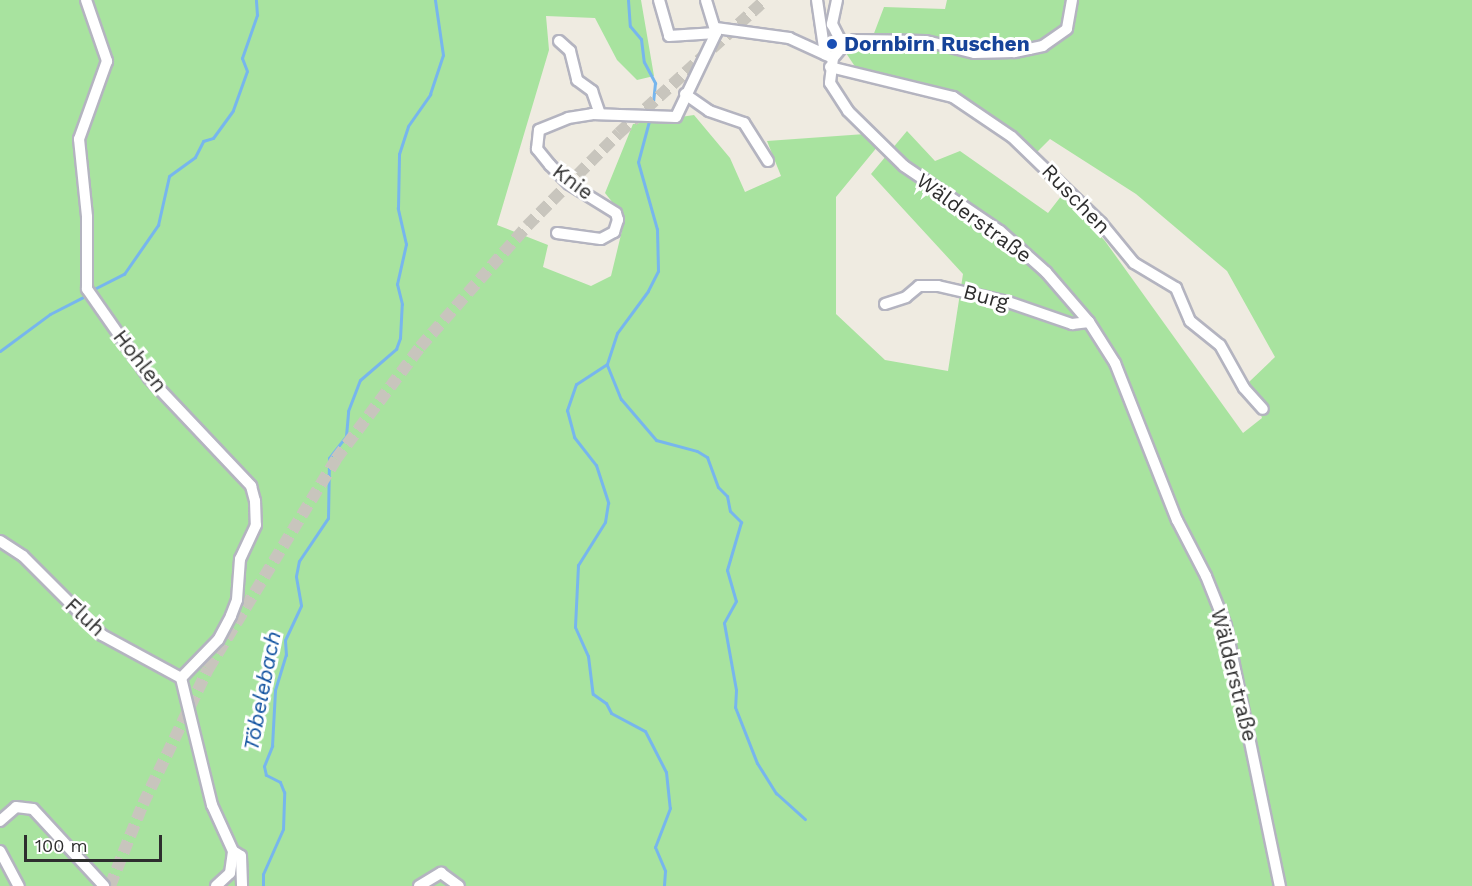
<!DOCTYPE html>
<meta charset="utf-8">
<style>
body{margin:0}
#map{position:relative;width:1472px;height:886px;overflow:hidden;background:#efebe1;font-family:"Work Sans",sans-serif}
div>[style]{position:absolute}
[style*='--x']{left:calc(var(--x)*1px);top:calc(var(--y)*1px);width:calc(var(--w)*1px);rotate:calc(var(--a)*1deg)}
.green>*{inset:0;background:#a8e39f}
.stream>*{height:3px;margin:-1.5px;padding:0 1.5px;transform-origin:1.5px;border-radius:1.5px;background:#77b6ed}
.major-tunnel>*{height:12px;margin-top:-6px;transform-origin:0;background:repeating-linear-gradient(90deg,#c8c5bd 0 12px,transparent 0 18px)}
.roads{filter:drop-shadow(2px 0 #b4b4c0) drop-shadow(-2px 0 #b4b4c0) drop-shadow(0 2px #b4b4c0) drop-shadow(0 -2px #b4b4c0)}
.minor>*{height:10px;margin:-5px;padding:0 5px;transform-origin:5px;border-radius:5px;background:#fff}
.dots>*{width:16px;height:16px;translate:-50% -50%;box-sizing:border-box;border:3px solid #fff;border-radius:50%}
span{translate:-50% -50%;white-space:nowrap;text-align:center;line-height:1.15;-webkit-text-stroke:6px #fff;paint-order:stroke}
.transit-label{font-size:21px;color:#164399;font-weight:700}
.left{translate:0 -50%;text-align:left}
.street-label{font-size:21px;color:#2e2e2e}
.water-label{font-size:22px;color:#10519f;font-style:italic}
.scale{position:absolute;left:24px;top:835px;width:138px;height:27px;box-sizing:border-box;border:3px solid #2e2e2e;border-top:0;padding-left:8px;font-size:18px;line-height:21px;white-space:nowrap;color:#2e2e2e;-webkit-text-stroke:4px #fff;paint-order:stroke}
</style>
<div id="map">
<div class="green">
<div style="clip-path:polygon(0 0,641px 0,654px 76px,637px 80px,617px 60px,595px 18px,546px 16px,549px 50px,497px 225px,548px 245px,543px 267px,591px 286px,611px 276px,625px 218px,605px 193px,633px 124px,694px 115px,730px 158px,745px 192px,781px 176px,767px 141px,865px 134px,878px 146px,836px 197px,836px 314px,885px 360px,948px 371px,963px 274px,871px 174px,907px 131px,935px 161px,960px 151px,1048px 213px,1062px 195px,1105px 241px,1243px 433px,1262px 418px,1249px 382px,1275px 357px,1227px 271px,1136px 194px,1050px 139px,1036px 153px,980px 108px,952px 94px,858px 71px,846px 53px,873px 36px,884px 7px,945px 9px,947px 0,1472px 0,1472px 886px,0 886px)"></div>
</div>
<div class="stream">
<div style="--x:628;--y:0;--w:26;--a:86"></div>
<div style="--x:630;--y:26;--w:17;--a:50"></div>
<div style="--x:641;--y:39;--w:23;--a:83"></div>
<div style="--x:644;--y:62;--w:24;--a:62"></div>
<div style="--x:655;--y:83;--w:28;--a:96"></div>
<div style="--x:649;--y:121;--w:42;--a:105"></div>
<div style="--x:638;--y:162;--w:70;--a:74.2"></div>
<div style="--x:657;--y:229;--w:42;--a:88.6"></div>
<div style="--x:658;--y:271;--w:22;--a:117"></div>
<div style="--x:648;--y:291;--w:52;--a:126.4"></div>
<div style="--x:617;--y:333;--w:33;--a:108"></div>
<div style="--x:607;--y:364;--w:37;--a:147"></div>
<div style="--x:576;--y:384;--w:28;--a:109"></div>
<div style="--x:567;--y:410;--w:28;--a:75"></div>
<div style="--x:574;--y:437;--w:36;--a:52"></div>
<div style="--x:596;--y:465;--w:40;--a:72"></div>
<div style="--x:608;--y:503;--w:19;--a:99"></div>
<div style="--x:605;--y:522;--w:51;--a:122.1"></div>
<div style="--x:578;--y:565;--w:62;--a:92.8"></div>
<div style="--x:575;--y:627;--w:32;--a:66"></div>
<div style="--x:588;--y:656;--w:38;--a:83"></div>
<div style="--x:593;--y:694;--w:16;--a:35"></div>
<div style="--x:606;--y:703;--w:11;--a:63"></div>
<div style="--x:611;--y:713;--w:38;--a:28"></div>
<div style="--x:645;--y:731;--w:46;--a:62.9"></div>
<div style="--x:666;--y:772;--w:36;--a:84"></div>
<div style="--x:670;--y:808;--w:42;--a:111"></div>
<div style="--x:655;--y:847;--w:26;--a:67"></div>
<div style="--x:665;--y:871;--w:15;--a:94"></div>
<div style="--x:94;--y:289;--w:34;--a:-27"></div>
<div style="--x:124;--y:274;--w:60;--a:-55.2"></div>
<div style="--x:158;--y:225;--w:50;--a:-77.3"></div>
<div style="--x:169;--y:176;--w:32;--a:-36"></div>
<div style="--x:195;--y:157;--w:18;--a:-63"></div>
<div style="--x:203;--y:141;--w:10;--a:-17"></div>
<div style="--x:213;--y:138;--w:34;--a:-54"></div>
<div style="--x:233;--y:110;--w:41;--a:-70.3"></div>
<div style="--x:247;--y:71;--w:14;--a:-111"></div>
<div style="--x:242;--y:58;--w:46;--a:-70.8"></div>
<div style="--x:257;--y:15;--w:15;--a:-94"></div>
<div style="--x:0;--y:351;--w:62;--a:-36.5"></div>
<div style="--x:50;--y:314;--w:36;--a:-27"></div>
<div style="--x:607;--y:365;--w:37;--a:68"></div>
<div style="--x:621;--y:399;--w:54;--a:49.5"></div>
<div style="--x:656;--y:440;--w:42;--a:15"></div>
<div style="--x:697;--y:451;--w:12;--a:31"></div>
<div style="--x:707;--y:457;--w:32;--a:70"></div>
<div style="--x:718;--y:487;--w:13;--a:45"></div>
<div style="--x:727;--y:496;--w:15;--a:79"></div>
<div style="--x:730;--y:511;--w:16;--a:45"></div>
<div style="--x:741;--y:522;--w:50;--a:106.3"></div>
<div style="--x:727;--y:570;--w:32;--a:74"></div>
<div style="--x:736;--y:601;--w:25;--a:119"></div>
<div style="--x:724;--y:623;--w:68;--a:79.8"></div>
<div style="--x:736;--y:690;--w:17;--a:93"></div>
<div style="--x:735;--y:707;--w:60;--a:68.6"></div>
<div style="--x:757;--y:763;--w:36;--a:58"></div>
<div style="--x:776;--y:793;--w:39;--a:42"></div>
<div style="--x:263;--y:886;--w:12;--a:-90"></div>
<div style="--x:263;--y:874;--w:49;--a:-66"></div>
<div style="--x:283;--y:829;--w:37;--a:-88"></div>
<div style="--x:284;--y:792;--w:11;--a:-112"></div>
<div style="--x:280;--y:782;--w:16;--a:-153"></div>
<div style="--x:266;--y:775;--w:9;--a:-103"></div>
<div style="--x:264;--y:766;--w:22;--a:-68"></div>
<div style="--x:272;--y:746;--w:56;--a:-86.9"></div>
<div style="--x:275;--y:690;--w:37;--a:-73"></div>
<div style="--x:286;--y:655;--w:15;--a:-94"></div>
<div style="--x:285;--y:640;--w:38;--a:-65"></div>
<div style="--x:301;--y:605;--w:29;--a:-100"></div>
<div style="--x:296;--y:576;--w:15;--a:-79"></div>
<div style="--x:299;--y:561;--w:52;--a:-56"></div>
<div style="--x:328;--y:518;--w:60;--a:-89"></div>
<div style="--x:329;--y:458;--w:28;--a:-52"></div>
<div style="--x:346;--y:436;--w:25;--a:-85"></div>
<div style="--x:348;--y:411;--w:33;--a:-69"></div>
<div style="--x:360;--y:380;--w:48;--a:-40.7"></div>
<div style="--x:396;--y:349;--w:12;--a:-70"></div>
<div style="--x:400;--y:338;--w:34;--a:-87"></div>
<div style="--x:402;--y:304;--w:21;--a:-104"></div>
<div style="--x:397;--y:284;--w:41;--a:-77.3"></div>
<div style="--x:406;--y:244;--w:37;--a:-103"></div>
<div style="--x:398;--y:208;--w:54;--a:-88.9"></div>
<div style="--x:399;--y:154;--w:29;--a:-72"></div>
<div style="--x:408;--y:126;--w:39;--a:-55"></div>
<div style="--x:430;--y:94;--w:41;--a:-71.6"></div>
<div style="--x:443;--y:55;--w:56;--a:-98.3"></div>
</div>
<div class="major-tunnel">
<div style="--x:110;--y:886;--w:88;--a:-68.1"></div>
<div style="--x:143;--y:804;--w:150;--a:-64.3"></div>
<div style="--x:208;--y:669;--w:246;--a:-58.6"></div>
<div style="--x:336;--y:459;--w:140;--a:-53.1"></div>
<div style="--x:420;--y:347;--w:162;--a:-48.5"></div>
<div style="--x:527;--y:226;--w:131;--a:-45.3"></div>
<div style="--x:619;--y:133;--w:197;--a:-42.3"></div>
</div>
<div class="roads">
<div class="minor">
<div style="--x:86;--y:0;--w:65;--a:71"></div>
<div style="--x:107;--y:61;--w:83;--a:109.7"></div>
<div style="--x:79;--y:139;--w:78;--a:84.1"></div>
<div style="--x:87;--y:217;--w:72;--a:90"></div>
<div style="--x:87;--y:289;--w:108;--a:55.1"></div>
<div style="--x:149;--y:378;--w:149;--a:46.6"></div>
<div style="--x:251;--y:486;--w:16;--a:75"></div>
<div style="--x:255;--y:501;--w:24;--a:88"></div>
<div style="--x:256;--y:525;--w:38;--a:115"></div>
<div style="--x:240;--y:559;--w:41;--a:94.2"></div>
<div style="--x:237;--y:600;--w:17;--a:111"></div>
<div style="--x:231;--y:616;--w:27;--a:118"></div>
<div style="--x:218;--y:640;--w:53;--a:134.2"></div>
<div style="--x:659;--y:0;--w:37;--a:74"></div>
<div style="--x:669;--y:36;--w:47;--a:-3.7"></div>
<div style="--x:817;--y:0;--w:55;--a:81.6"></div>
<div style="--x:837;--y:0;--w:25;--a:102"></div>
<div style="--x:832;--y:24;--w:25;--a:63"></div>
<div style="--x:1072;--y:0;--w:29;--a:100"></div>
<div style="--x:1067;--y:29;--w:29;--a:145"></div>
<div style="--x:1043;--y:46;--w:30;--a:168"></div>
<div style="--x:1014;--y:52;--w:40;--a:178.6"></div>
<div style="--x:974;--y:53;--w:49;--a:-166"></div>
<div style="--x:926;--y:41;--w:71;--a:-179.2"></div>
<div style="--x:855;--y:40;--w:13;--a:153"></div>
<div style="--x:843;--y:46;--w:16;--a:130"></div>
<div style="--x:833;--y:58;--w:25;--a:97"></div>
<div style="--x:830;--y:83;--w:33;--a:57"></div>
<div style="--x:848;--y:111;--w:78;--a:44.5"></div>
<div style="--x:904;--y:166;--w:116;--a:34.1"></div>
<div style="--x:1000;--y:231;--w:62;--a:41.7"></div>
<div style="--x:1046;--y:272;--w:66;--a:49.3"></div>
<div style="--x:1089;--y:322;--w:49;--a:57.6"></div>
<div style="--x:1115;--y:363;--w:169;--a:68.5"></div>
<div style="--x:1177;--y:520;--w:63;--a:62.6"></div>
<div style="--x:1206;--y:576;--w:54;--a:68.2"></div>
<div style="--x:1226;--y:626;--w:266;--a:78.3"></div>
<div style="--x:716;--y:28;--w:74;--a:7.8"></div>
<div style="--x:789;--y:38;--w:48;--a:24.4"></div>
<div style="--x:559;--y:41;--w:15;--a:42"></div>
<div style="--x:570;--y:51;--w:30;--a:76"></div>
<div style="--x:577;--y:80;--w:19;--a:36"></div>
<div style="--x:592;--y:91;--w:24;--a:71"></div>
<div style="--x:830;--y:67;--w:127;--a:13.7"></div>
<div style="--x:953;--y:97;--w:71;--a:34.1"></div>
<div style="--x:1012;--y:137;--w:124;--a:44"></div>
<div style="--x:1101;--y:223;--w:52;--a:50.5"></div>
<div style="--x:1134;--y:263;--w:49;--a:30.8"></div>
<div style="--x:1176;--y:288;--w:36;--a:67"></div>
<div style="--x:1190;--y:321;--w:38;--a:39"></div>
<div style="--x:1220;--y:345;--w:49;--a:60.8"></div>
<div style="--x:1244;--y:388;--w:28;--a:48"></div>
<div style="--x:685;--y:94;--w:29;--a:35"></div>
<div style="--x:709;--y:111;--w:37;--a:19"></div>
<div style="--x:744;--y:123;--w:45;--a:57.7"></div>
<div style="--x:557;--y:233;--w:44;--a:7.8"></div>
<div style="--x:601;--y:239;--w:15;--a:-28"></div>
<div style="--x:614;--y:232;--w:13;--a:-72"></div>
<div style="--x:618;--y:220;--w:7;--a:-106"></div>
<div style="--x:616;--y:213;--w:55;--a:-148.3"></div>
<div style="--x:569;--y:184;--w:27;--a:-135"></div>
<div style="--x:550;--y:165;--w:21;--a:-129"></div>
<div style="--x:537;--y:149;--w:19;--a:-84"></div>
<div style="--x:539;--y:130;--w:31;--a:-22"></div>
<div style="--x:568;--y:118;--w:24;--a:-9"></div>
<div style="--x:592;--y:114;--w:84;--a:2"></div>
<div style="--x:676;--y:117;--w:93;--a:-64.5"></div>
<div style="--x:716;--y:33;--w:34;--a:-107"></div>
<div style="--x:885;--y:304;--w:22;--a:-18"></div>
<div style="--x:906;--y:297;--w:17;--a:-40"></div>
<div style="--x:919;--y:286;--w:19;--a:0"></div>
<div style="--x:938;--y:286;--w:72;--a:12.9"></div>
<div style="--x:1008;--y:302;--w:68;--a:19"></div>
<div style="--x:1072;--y:324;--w:17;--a:-7"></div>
<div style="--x:0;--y:541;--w:27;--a:33"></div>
<div style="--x:23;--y:556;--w:112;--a:45"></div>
<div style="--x:102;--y:635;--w:90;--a:28.6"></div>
<div style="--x:181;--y:678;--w:131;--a:76.3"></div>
<div style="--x:212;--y:805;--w:51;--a:65.5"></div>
<div style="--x:233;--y:851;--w:9;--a:32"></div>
<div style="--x:241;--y:856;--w:30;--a:88"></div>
<div style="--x:0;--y:821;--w:21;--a:-41"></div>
<div style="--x:16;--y:807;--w:17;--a:7"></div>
<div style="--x:33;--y:809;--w:105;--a:47.3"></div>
<div style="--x:0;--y:851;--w:40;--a:62"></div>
<div style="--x:216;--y:886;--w:19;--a:-43"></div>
<div style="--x:230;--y:873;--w:22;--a:-82"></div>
<div style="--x:419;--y:886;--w:26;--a:-31"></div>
<div style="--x:441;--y:873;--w:22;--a:36"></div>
</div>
</div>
<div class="dots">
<div style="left:832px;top:44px;background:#1a4fb4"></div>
</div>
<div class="transit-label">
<span class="left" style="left:844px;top:44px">Dornbirn Ruschen</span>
</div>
<div class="street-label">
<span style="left:573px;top:182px;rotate:37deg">Knie</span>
<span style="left:1076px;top:199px;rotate:46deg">Ruschen</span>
<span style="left:974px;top:218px;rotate:36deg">Wälderstraße</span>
<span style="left:986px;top:297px;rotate:15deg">Burg</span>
<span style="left:140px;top:361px;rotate:52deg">Hohlen</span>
<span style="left:85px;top:617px;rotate:43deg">Fluh</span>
<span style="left:1234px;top:675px;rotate:76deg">Wälderstraße</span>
</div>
<div class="water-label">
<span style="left:262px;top:691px;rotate:-79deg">Töbelebach</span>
</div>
<div class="scale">100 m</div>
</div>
